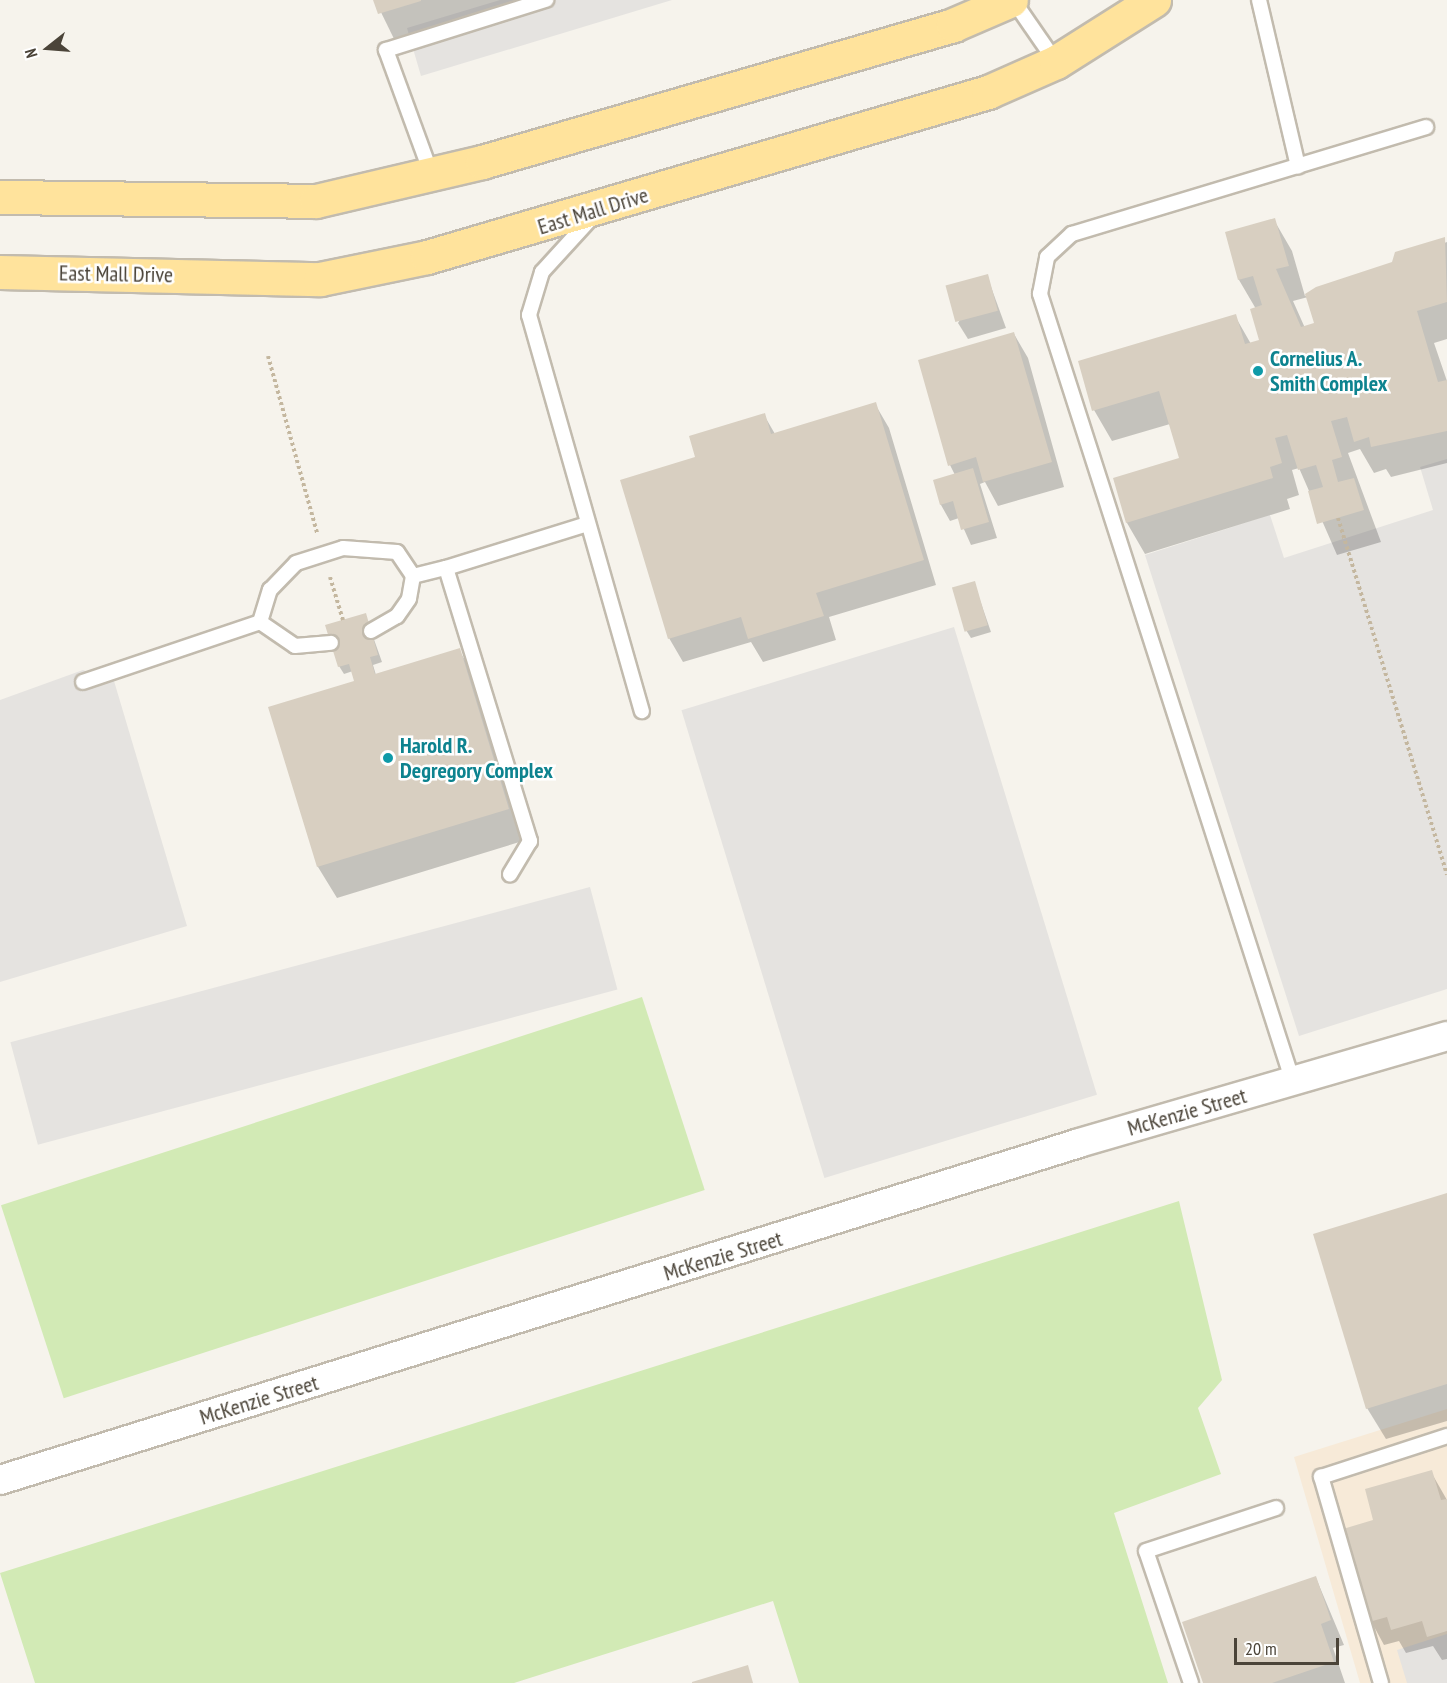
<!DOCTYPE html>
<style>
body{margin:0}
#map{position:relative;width:1447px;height:1683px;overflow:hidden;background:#f6f3ec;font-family:"PT Sans Narrow",sans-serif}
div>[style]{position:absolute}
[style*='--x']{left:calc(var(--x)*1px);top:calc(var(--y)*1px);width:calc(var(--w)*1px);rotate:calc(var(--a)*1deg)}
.commercial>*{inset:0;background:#f7ead8}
.green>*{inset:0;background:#d2eab5;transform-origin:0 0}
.parking>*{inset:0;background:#e5e3e0;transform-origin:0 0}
.shadow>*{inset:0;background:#0003}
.building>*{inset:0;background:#d8cfc1;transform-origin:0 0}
.path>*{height:4px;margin-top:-2px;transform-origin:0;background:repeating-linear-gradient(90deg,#c4b79f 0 3px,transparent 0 6px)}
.roads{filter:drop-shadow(2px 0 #c2bbae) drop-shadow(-2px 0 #c2bbae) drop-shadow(0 2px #c2bbae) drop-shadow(0 -2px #c2bbae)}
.service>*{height:14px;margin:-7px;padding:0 7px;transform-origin:7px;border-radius:7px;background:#fff}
.minor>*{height:28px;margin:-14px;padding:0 14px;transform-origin:14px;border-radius:14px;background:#fff}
.primary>*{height:33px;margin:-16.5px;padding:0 16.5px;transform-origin:16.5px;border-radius:16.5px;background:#ffe39c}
.dots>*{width:16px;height:16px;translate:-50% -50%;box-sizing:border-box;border:3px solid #fff;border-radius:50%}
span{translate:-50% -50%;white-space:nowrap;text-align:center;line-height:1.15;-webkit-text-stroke:5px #fff;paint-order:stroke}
.street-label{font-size:22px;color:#4b4439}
.culture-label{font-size:22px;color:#0d838f;font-weight:700}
.left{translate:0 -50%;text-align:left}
.north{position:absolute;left:18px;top:18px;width:60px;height:60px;-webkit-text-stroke:4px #fff;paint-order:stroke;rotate:253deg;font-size:16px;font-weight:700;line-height:24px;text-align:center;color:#4b4439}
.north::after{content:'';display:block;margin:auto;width:21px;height:27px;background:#4b4439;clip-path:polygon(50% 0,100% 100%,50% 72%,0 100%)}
.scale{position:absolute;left:1234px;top:1638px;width:105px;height:27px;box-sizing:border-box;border:3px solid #4b4439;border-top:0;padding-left:8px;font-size:18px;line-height:21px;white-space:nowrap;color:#4b4439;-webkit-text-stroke:4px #fff;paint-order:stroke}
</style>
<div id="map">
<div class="commercial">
<div style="clip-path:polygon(1447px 1409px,1447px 1683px,1360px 1683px,1294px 1457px)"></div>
</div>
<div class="green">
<div style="left:642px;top:997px;width:203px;height:674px;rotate:72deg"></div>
<div style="clip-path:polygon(1179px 1201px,1222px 1380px,1198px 1408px,1221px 1474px,1114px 1513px,1168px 1683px,799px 1683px,773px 1601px,514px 1683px,35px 1683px,0 1573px)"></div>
</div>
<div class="parking">
<div style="clip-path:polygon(500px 0,672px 0,421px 76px,407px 28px)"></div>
<div style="clip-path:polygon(1447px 459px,1447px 989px,1299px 1036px,1145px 555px,1270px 515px,1284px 558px,1433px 510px,1420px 467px)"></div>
<div style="left:954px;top:627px;width:489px;height:285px;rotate:73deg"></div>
<div style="clip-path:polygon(83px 670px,114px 681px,187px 926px,0 982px,0 700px)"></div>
<div style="left:590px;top:887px;width:106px;height:600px;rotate:75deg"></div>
<div style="clip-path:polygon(1447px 1634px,1447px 1683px,1407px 1683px,1397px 1650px)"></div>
</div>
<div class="shadow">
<div style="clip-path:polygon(375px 0,541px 0,397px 45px)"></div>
<div style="clip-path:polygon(evenodd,1274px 220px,1292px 251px,1305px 296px,1447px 242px,1447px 339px,1434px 343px,1447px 381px,1447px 463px,1391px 477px,1386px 469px,1374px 473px,1360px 449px,1348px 453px,1381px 542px,1337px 555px,1299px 468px,1292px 470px,1299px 495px,1287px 499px,1290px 509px,1145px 554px,1127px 523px,1114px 479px,1181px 459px,1170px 424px,1112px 441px,1094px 410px,1235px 316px,1251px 344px,1261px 341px,1256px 309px,1239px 280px,1226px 233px,1274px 220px,1308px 297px,1316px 324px,1305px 328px,1293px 301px,1308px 297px)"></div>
<div style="clip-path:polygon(987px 276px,1006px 328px,968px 339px,958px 323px)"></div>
<div style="clip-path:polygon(1014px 334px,1028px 358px,1064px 487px,998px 506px,985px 482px,980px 484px,997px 538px,971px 545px,959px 518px,950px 521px,941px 505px,934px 481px,955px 475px,950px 465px)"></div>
<div style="clip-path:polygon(875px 404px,889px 428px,936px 585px,829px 617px,836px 640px,763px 662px,751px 642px,683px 662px,669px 638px,697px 458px,764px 415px,775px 434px)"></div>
<div style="clip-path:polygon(974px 583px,991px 632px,971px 638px,966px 630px)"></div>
<div style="clip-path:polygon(365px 614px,382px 662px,373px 665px,376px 675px,459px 650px,477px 681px,526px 840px,337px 898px,318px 867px,270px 708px,356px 682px,353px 671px,344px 674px,339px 666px)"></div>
<div style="clip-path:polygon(1447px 1195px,1447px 1421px,1386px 1439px,1367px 1408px)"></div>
<div style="clip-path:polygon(1431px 1472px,1447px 1500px,1447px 1659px,1442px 1660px,1433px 1646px,1406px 1653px,1399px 1641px,1384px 1645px,1371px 1621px,1375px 1521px)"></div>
<div style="clip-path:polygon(1316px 1578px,1344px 1645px,1333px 1648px,1345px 1683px,1204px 1683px)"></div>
</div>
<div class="building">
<div style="clip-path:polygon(373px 0,421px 0,421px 1px,378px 14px)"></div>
<div style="clip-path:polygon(1275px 218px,1289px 266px,1276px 269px,1301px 327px,1314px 323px,1305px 294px,1316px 287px,1392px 262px,1395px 252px,1445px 237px,1447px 302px,1417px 311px,1438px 382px,1447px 380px,1447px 431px,1371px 447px,1369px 437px,1354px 442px,1347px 417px,1331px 421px,1342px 457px,1332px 460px,1338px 482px,1354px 478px,1364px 510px,1317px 524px,1308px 491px,1323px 487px,1316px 465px,1298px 470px,1287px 435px,1275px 438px,1282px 463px,1270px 467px,1273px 478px,1126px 523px,1113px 478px,1179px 458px,1159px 391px,1092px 411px,1078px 361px,1236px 314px,1245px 344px,1259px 340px,1250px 309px,1262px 305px,1253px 276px,1238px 280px,1225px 232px)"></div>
<div style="left:988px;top:274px;width:38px;height:44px;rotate:75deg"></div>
<div style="clip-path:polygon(1014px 332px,1052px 462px,983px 482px,976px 457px,948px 466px,918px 360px)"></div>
<div style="clip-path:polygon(876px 402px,924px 560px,816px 593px,824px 616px,748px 639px,741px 617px,668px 639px,620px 480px,695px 457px,689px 436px,765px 413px,771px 434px)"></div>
<div style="clip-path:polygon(973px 468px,989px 522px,961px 530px,953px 501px,940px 505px,933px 480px)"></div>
<div style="left:975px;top:581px;width:46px;height:24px;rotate:74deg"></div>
<div style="clip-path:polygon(366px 613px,378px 655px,370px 657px,375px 674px,460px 648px,509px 809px,317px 867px,268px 707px,354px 681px,349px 664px,338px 667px,325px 625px)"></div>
<div style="clip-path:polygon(1447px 1193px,1447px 1384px,1366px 1409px,1313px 1234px)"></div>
<div style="clip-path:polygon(1432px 1470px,1441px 1500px,1447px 1499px,1447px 1631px,1427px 1637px,1422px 1621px,1391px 1630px,1387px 1617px,1369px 1622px,1343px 1529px,1373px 1520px,1365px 1489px)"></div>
<div style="clip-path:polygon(1316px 1576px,1331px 1620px,1321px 1624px,1334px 1662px,1272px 1683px,1203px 1683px,1182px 1622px)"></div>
<div style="clip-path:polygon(748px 1665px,753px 1683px,692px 1683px,692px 1682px)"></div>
</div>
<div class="path">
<div style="--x:268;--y:356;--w:184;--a:74.5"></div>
<div style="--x:1338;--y:518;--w:373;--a:73"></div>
<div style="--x:330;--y:577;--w:45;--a:73.2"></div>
</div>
<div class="roads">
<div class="service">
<div style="--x:1013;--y:0;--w:75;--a:55.3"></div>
<div style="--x:1259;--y:0;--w:171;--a:76.8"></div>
<div style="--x:431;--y:173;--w:131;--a:-110.1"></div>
<div style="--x:386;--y:50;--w:168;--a:-17.4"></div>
<div style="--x:594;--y:215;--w:77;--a:132.4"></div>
<div style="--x:542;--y:272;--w:45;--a:106.8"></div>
<div style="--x:529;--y:315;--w:412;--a:74.1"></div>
<div style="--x:446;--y:568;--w:148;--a:-17.3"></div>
<div style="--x:413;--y:576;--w:34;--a:-14"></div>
<div style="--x:446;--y:568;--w:286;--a:72.9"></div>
<div style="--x:530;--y:841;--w:39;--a:121"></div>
<div style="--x:260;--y:622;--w:34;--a:-73"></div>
<div style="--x:270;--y:590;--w:37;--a:-46"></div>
<div style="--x:296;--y:563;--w:49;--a:-17.7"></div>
<div style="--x:343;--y:548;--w:54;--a:4.2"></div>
<div style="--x:397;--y:552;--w:29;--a:56"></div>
<div style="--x:413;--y:576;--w:23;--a:100"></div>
<div style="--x:409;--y:599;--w:21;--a:125"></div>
<div style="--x:397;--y:616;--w:30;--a:150"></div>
<div style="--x:260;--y:622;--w:42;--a:34.4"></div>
<div style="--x:295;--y:646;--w:36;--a:-5"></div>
<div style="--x:83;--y:682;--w:187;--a:-18.7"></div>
<div style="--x:1293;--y:1082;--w:828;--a:-107.8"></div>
<div style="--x:1040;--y:294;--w:38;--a:-79"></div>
<div style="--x:1047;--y:257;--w:34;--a:-43"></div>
<div style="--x:1072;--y:234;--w:370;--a:-16.8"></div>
<div style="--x:1191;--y:1683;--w:139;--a:-108.8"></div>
<div style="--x:1146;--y:1551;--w:137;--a:-18.3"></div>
<div style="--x:1381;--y:1683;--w:215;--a:-106.2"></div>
<div style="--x:1321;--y:1477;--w:133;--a:-18"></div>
</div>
<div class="minor">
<div style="--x:0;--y:1480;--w:1130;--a:-17.34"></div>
<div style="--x:1079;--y:1143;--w:383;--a:-16.2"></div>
</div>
<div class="primary">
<div style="--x:0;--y:197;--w:316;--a:0.7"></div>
<div style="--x:316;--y:201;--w:171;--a:-13.2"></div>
<div style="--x:482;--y:162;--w:491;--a:-16.2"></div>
<div style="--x:953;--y:25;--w:63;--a:-23.3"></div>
<div style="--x:0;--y:272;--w:320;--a:1.3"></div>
<div style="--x:320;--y:279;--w:109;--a:-11.6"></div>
<div style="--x:427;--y:257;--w:585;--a:-16.39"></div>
<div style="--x:988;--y:92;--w:74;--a:-23.8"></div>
<div style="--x:1056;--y:62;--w:116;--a:-32.3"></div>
</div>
</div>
<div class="dots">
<div style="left:1258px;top:371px;background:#0f9aa8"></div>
<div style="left:388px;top:758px;background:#0f9aa8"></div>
</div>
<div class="street-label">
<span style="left:593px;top:211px;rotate:-17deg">East Mall Drive</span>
<span style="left:116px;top:274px;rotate:1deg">East Mall Drive</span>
<span style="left:1187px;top:1112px;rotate:-16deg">McKenzie Street</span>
<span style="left:723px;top:1256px;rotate:-17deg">McKenzie Street</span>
<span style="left:259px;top:1400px;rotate:-17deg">McKenzie Street</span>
</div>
<div class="culture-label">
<span class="left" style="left:1270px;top:371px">Cornelius A.<br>Smith Complex</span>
<span class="left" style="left:400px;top:758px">Harold R.<br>Degregory Complex</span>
</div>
<div class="north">N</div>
<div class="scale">20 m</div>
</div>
